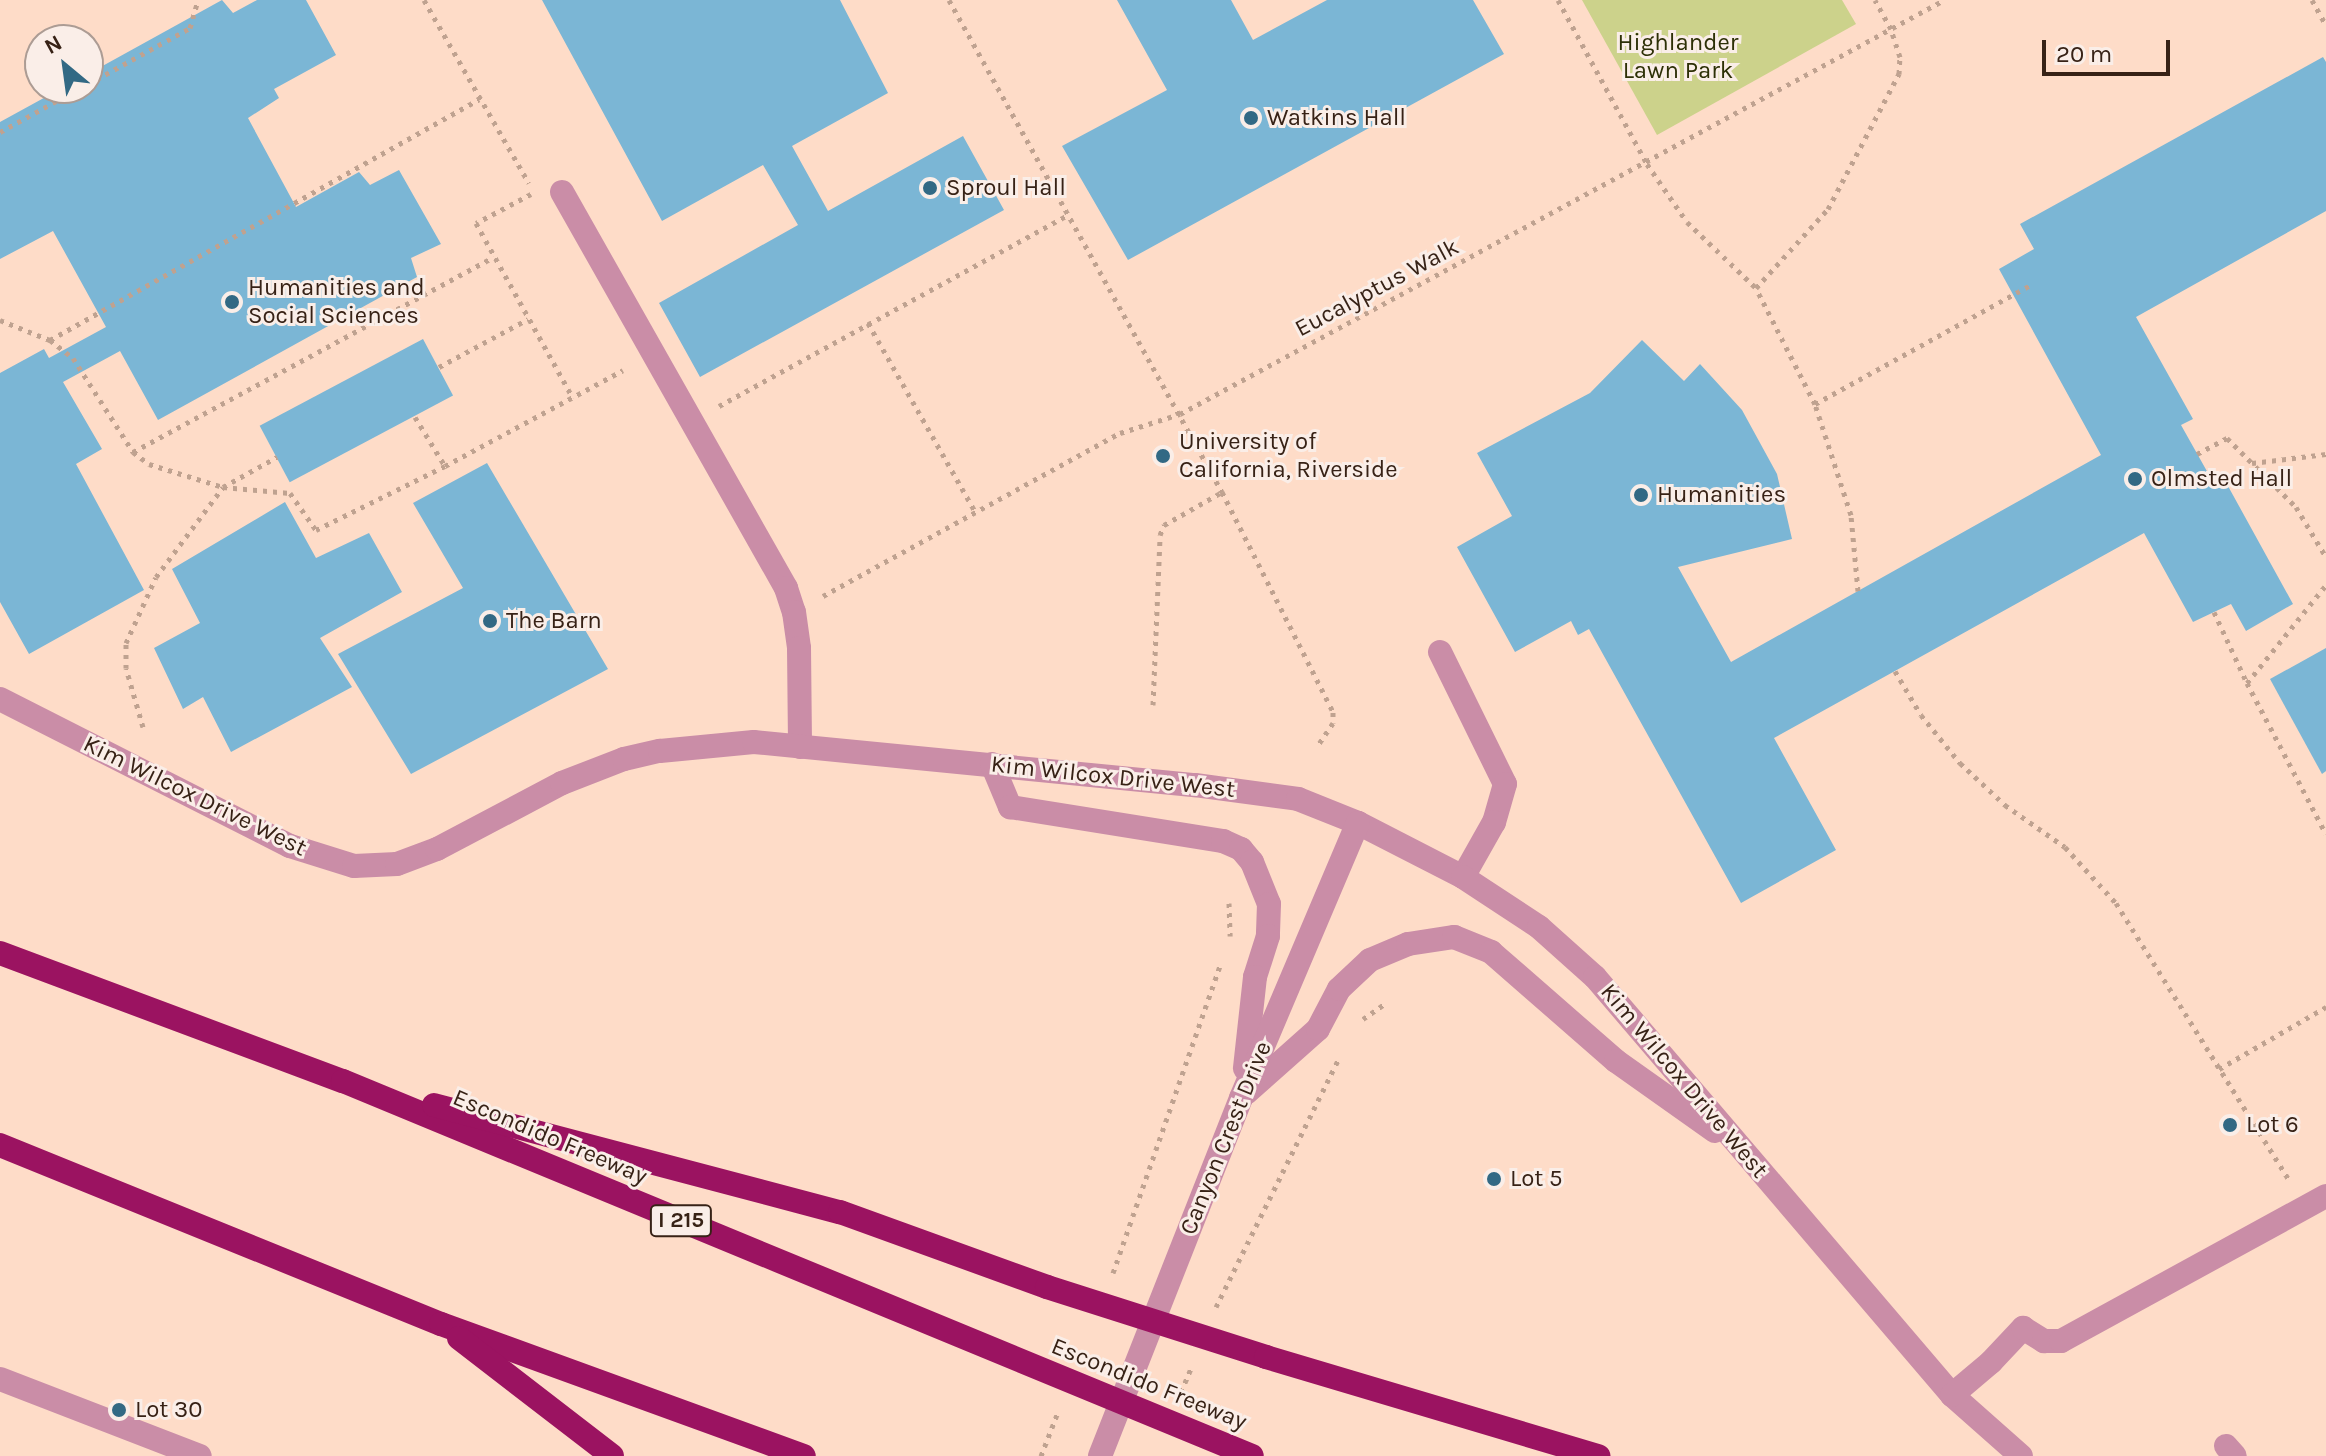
<!DOCTYPE html>
<style>
body{margin:0}
#map{position:relative;width:2326px;height:1456px;overflow:hidden;background:#fedcc8;font-family:Karla,sans-serif}
div>[style]{position:absolute}
[style*='--x']{left:calc(var(--x)*1px);top:calc(var(--y)*1px);width:calc(var(--w)*1px);rotate:calc(var(--a)*1deg)}
.green>*{inset:0;background:#ccd28b}
.building>*{inset:0;background:#7bb6d5;transform-origin:0 0}
.path>*{height:5px;margin-top:-2.5px;transform-origin:0;background:repeating-linear-gradient(90deg,#bfa290 0 4px,transparent 0 10px)}
.minor>*{height:24px;margin:-12px;padding:0 12px;transform-origin:12px;border-radius:12px;background:#ca8da7}
.highway>*{height:24px;margin:-12px;padding:0 12px;transform-origin:12px;border-radius:12px;background:#9b1361}
.dots>*{width:22px;height:22px;translate:-50% -50%;box-sizing:border-box;border:4px solid #faeee8;border-radius:50%}
span{translate:-50% -50%;white-space:nowrap;text-align:center;line-height:1.15;-webkit-text-stroke:6px #faeee8;paint-order:stroke}
.shield-label span{padding:2px 6px;background:#faeee8;border:2px solid;border-radius:6px;-webkit-text-stroke-width:0}
.shield-label{font-size:22px;color:#372216;font-weight:700}
.park-label{font-size:24px;color:#2d3006}
.poi-label{font-size:24px;color:#372216}
.left{translate:0 -50%;text-align:left}
.street-label{font-size:24px;color:#372216}
.north{position:absolute;left:24px;top:24px;width:80px;height:80px;box-sizing:border-box;background:#faeee8;border:2px solid #ac9c94;border-radius:50%;rotate:331deg;font-size:22px;font-weight:700;line-height:32px;text-align:center;color:#372216}
.north::after{content:'';display:block;margin:auto;width:28px;height:36px;background:#326984;clip-path:polygon(50% 0,100% 100%,50% 72%,0 100%)}
.scale{position:absolute;left:2042px;top:40px;width:128px;height:36px;box-sizing:border-box;border:4px solid #372216;border-top:0;padding-left:10px;font-size:24px;line-height:28px;white-space:nowrap;color:#372216;-webkit-text-stroke:6px #faeee8;paint-order:stroke}
</style>
<div id="map">
<div class="green">
<div style="clip-path:polygon(1582px 0,1842px 0,1856px 24px,1657px 135px)"></div>
</div>
<div class="building">
<div style="clip-path:polygon(222px 0,233px 13px,257px 0,306px 0,336px 55px,274px 89px,279px 98px,248px 118px,296px 207px,359px 172px,370px 185px,399px 170px,441px 244px,411px 258px,417px 277px,158px 420px,120px 351px,63px 382px,102px 449px,76px 464px,144px 590px,29px 654px,0 602px,0 373px,44px 349px,49px 358px,106px 327px,53px 231px,0 259px,0 122px,62px 88px,88px 88px,88px 74px)"></div>
<div style="clip-path:polygon(542px 0,840px 0,888px 93px,792px 146px,828px 211px,963px 136px,1004px 210px,700px 377px,659px 303px,798px 225px,763px 165px,662px 221px)"></div>
<div style="clip-path:polygon(1117px 0,1231px 0,1253px 40px,1327px 0,1473px 0,1504px 54px,1128px 260px,1062px 146px,1167px 90px)"></div>
<div style="clip-path:polygon(2323px 57px,2326px 62px,2326px 211px,2136px 317px,2193px 419px,2181px 425px,2213px 482px,2223px 477px,2293px 604px,2246px 631px,2231px 604px,2193px 622px,2144px 533px,1774px 738px,1836px 850px,1741px 903px,1589px 629px,1578px 635px,1571px 621px,1515px 652px,1457px 547px,1512px 516px,1477px 453px,1590px 393px,1642px 340px,1684px 381px,1700px 364px,1742px 410px,1777px 474px,1792px 539px,1678px 567px,1731px 662px,2101px 455px,1999px 269px,2034px 249px,2020px 224px)"></div>
<div style="left:423px;top:339px;width:64px;height:185px;rotate:62deg"></div>
<div style="clip-path:polygon(487px 463px,608px 669px,411px 774px,338px 654px,463px 588px,413px 503px)"></div>
<div style="clip-path:polygon(285px 502px,316px 558px,369px 533px,402px 592px,320px 638px,352px 687px,231px 752px,203px 697px,183px 709px,154px 648px,200px 623px,172px 569px)"></div>
<div style="clip-path:polygon(2326px 648px,2326px 771px,2322px 774px,2270px 679px)"></div>
</div>
<div class="path">
<div style="--x:424;--y:0;--w:211;--a:60.2"></div>
<div style="--x:949;--y:0;--w:563;--a:60.98"></div>
<div style="--x:1222;--y:492;--w:246;--a:63.2"></div>
<div style="--x:1333;--y:712;--w:11;--a:90"></div>
<div style="--x:1333;--y:723;--w:25;--a:124"></div>
<div style="--x:1558;--y:0;--w:187;--a:61.5"></div>
<div style="--x:1647;--y:164;--w:70;--a:55.4"></div>
<div style="--x:1687;--y:222;--w:95;--a:43.7"></div>
<div style="--x:2312;--y:0;--w:29;--a:61"></div>
<div style="--x:88;--y:84;--w:116;--a:-28.8"></div>
<div style="--x:190;--y:28;--w:29;--a:-74"></div>
<div style="--x:0;--y:132;--w:91;--a:-28.8"></div>
<div style="--x:531;--y:194;--w:62;--a:152.2"></div>
<div style="--x:476;--y:223;--w:200;--a:61"></div>
<div style="--x:0;--y:320;--w:54;--a:21.8"></div>
<div style="--x:50;--y:340;--w:29;--a:38"></div>
<div style="--x:73;--y:358;--w:112;--a:57.4"></div>
<div style="--x:133;--y:452;--w:20;--a:37"></div>
<div style="--x:149;--y:464;--w:77;--a:17.3"></div>
<div style="--x:223;--y:487;--w:67;--a:5.1"></div>
<div style="--x:290;--y:493;--w:45;--a:54.9"></div>
<div style="--x:316;--y:530;--w:144;--a:-26.4"></div>
<div style="--x:868;--y:323;--w:216;--a:60.4"></div>
<div style="--x:50;--y:340;--w:492;--a:-29.3"></div>
<div style="--x:439;--y:367;--w:101;--a:-28.3"></div>
<div style="--x:1815;--y:404;--w:247;--a:-28.9"></div>
<div style="--x:719;--y:406;--w:398;--a:-28.7"></div>
<div style="--x:415;--y:417;--w:57;--a:58.5"></div>
<div style="--x:445;--y:466;--w:202;--a:-28.3"></div>
<div style="--x:133;--y:452;--w:410;--a:-28.4"></div>
<div style="--x:2197;--y:454;--w:34;--a:-28"></div>
<div style="--x:2227;--y:438;--w:98;--a:45"></div>
<div style="--x:2296;--y:507;--w:58;--a:59"></div>
<div style="--x:2252;--y:463;--w:75;--a:-6.9"></div>
<div style="--x:1858;--y:591;--w:76;--a:-95.3"></div>
<div style="--x:1851;--y:515;--w:117;--a:-108"></div>
<div style="--x:1815;--y:404;--w:130;--a:-117"></div>
<div style="--x:1756;--y:288;--w:107;--a:-47.7"></div>
<div style="--x:1828;--y:209;--w:153;--a:-62.3"></div>
<div style="--x:1899;--y:74;--w:17;--a:-87"></div>
<div style="--x:1900;--y:57;--w:29;--a:-108"></div>
<div style="--x:1891;--y:29;--w:33;--a:-119"></div>
<div style="--x:823;--y:596;--w:339;--a:-28.8"></div>
<div style="--x:1120;--y:433;--w:63;--a:-17.6"></div>
<div style="--x:1180;--y:414;--w:869;--a:-28.45"></div>
<div style="--x:2214;--y:612;--w:78;--a:65.1"></div>
<div style="--x:2247;--y:683;--w:170;--a:62.4"></div>
<div style="--x:1895;--y:671;--w:51;--a:59.4"></div>
<div style="--x:1921;--y:715;--w:62;--a:50.9"></div>
<div style="--x:1960;--y:763;--w:62;--a:43"></div>
<div style="--x:2005;--y:805;--w:73;--a:35"></div>
<div style="--x:2065;--y:847;--w:76;--a:47.7"></div>
<div style="--x:2116;--y:903;--w:328;--a:58"></div>
<div style="--x:2247;--y:683;--w:126;--a:-51.1"></div>
<div style="--x:1153;--y:705;--w:170;--a:-87.6"></div>
<div style="--x:1160;--y:535;--w:11;--a:-68"></div>
<div style="--x:1164;--y:525;--w:67;--a:-29.6"></div>
<div style="--x:143;--y:727;--w:61;--a:-106.1"></div>
<div style="--x:126;--y:668;--w:25;--a:-90"></div>
<div style="--x:126;--y:643;--w:72;--a:-65.6"></div>
<div style="--x:156;--y:577;--w:112;--a:-53.3"></div>
<div style="--x:223;--y:487;--w:62;--a:-29.1"></div>
<div style="--x:1229;--y:903;--w:33;--a:88"></div>
<div style="--x:1363;--y:1019;--w:29;--a:-35"></div>
<div style="--x:2219;--y:1069;--w:124;--a:-30.1"></div>
<div style="--x:1113;--y:1273;--w:326;--a:-70.8"></div>
<div style="--x:1216;--y:1307;--w:278;--a:-63.7"></div>
<div style="--x:1181;--y:1392;--w:26;--a:-67"></div>
<div style="--x:1041;--y:1456;--w:47;--a:-68.9"></div>
</div>
<div class="minor">
<div style="--x:562;--y:192;--w:455;--a:60.5"></div>
<div style="--x:786;--y:588;--w:25;--a:72"></div>
<div style="--x:794;--y:612;--w:36;--a:82"></div>
<div style="--x:799;--y:648;--w:99;--a:89.4"></div>
<div style="--x:1440;--y:652;--w:147;--a:63.8"></div>
<div style="--x:1505;--y:784;--w:40;--a:106"></div>
<div style="--x:1494;--y:822;--w:63;--a:119.4"></div>
<div style="--x:0;--y:699;--w:325;--a:26.9"></div>
<div style="--x:290;--y:846;--w:67;--a:17.4"></div>
<div style="--x:354;--y:866;--w:43;--a:-2.7"></div>
<div style="--x:397;--y:864;--w:43;--a:-20.6"></div>
<div style="--x:437;--y:849;--w:141;--a:-27.8"></div>
<div style="--x:562;--y:783;--w:66;--a:-21.2"></div>
<div style="--x:624;--y:759;--w:37;--a:-13"></div>
<div style="--x:660;--y:751;--w:94;--a:-5.5"></div>
<div style="--x:754;--y:742;--w:443;--a:5.6"></div>
<div style="--x:1195;--y:785;--w:104;--a:7.7"></div>
<div style="--x:1298;--y:799;--w:65;--a:21.8"></div>
<div style="--x:1358;--y:823;--w:118;--a:27.2"></div>
<div style="--x:1463;--y:877;--w:91;--a:33.3"></div>
<div style="--x:1539;--y:927;--w:75;--a:41.8"></div>
<div style="--x:1595;--y:977;--w:550;--a:49.5"></div>
<div style="--x:1952;--y:1395;--w:92;--a:41.5"></div>
<div style="--x:992;--y:764;--w:47;--a:67.3"></div>
<div style="--x:1010;--y:807;--w:216;--a:9.1"></div>
<div style="--x:1223;--y:841;--w:20;--a:24"></div>
<div style="--x:1241;--y:849;--w:17;--a:50"></div>
<div style="--x:1252;--y:862;--w:45;--a:68"></div>
<div style="--x:1269;--y:904;--w:32;--a:92"></div>
<div style="--x:1268;--y:936;--w:43;--a:107.6"></div>
<div style="--x:1255;--y:977;--w:92;--a:96.3"></div>
<div style="--x:1246;--y:1093;--w:96;--a:-41.6"></div>
<div style="--x:1318;--y:1029;--w:45;--a:-62.3"></div>
<div style="--x:1339;--y:989;--w:42;--a:-43.1"></div>
<div style="--x:1370;--y:960;--w:41;--a:-22.8"></div>
<div style="--x:1408;--y:944;--w:47;--a:-8.7"></div>
<div style="--x:1454;--y:937;--w:40;--a:22"></div>
<div style="--x:1491;--y:952;--w:166;--a:41.1"></div>
<div style="--x:1616;--y:1061;--w:121;--a:35.3"></div>
<div style="--x:0;--y:1379;--w:214;--a:21.1"></div>
<div style="--x:1952;--y:1395;--w:51;--a:-40.2"></div>
<div style="--x:1991;--y:1362;--w:47;--a:-46.7"></div>
<div style="--x:2023;--y:1328;--w:25;--a:32"></div>
<div style="--x:2044;--y:1341;--w:17;--a:0"></div>
<div style="--x:2061;--y:1341;--w:302;--a:-28.7"></div>
<div style="--x:2226;--y:1446;--w:13;--a:48"></div>
<div style="--x:1100;--y:1456;--w:385;--a:-68.5"></div>
<div style="--x:1241;--y:1098;--w:299;--a:-67"></div>
</div>
<div class="highway">
<div style="--x:0;--y:953;--w:366;--a:20.5"></div>
<div style="--x:343;--y:1081;--w:983;--a:22.42"></div>
<div style="--x:434;--y:1105;--w:420;--a:14.8"></div>
<div style="--x:840;--y:1212;--w:220;--a:19.9"></div>
<div style="--x:1047;--y:1287;--w:230;--a:17.7"></div>
<div style="--x:1266;--y:1357;--w:347;--a:16.6"></div>
<div style="--x:0;--y:1145;--w:476;--a:22.1"></div>
<div style="--x:441;--y:1324;--w:386;--a:20"></div>
<div style="--x:459;--y:1338;--w:193;--a:37.6"></div>
</div>
<div class="dots">
<div style="left:1251px;top:118px;background:#326984"></div>
<div style="left:930px;top:188px;background:#326984"></div>
<div style="left:232px;top:302px;background:#326984"></div>
<div style="left:1163px;top:456px;background:#326984"></div>
<div style="left:2135px;top:479px;background:#326984"></div>
<div style="left:1641px;top:495px;background:#326984"></div>
<div style="left:490px;top:621px;background:#326984"></div>
<div style="left:2230px;top:1125px;background:#326984"></div>
<div style="left:1494px;top:1179px;background:#326984"></div>
<div style="left:119px;top:1410px;background:#326984"></div>
</div>
<div class="shield-label">
<span style="left:681px;top:1221px">I 215</span>
</div>
<div class="park-label">
<span style="left:1678px;top:57px">Highlander<br>Lawn Park</span>
</div>
<div class="poi-label">
<span class="left" style="left:1267px;top:118px">Watkins Hall</span>
<span class="left" style="left:946px;top:188px">Sproul Hall</span>
<span class="left" style="left:248px;top:302px">Humanities and<br>Social Sciences</span>
<span class="left" style="left:1179px;top:456px">University of<br>California, Riverside</span>
<span class="left" style="left:2151px;top:479px">Olmsted Hall</span>
<span class="left" style="left:1657px;top:495px">Humanities</span>
<span class="left" style="left:506px;top:621px">The Barn</span>
<span class="left" style="left:2246px;top:1125px">Lot 6</span>
<span class="left" style="left:1510px;top:1179px">Lot 5</span>
<span class="left" style="left:135px;top:1410px">Lot 30</span>
</div>
<div class="street-label">
<span style="left:1377px;top:288px;rotate:-28deg">Eucalyptus Walk</span>
<span style="left:1113px;top:777px;rotate:6deg">Kim Wilcox Drive West</span>
<span style="left:195px;top:796px;rotate:26deg">Kim Wilcox Drive West</span>
<span style="left:1684px;top:1081px;rotate:50deg">Kim Wilcox Drive West</span>
<span style="left:550px;top:1137px;rotate:23deg">Escondido Freeway</span>
<span style="left:1226px;top:1138px;rotate:-68deg">Canyon Crest Drive</span>
<span style="left:1149px;top:1384px;rotate:22deg">Escondido Freeway</span>
</div>
<div class="north">N</div>
<div class="scale">20 m</div>
</div>
